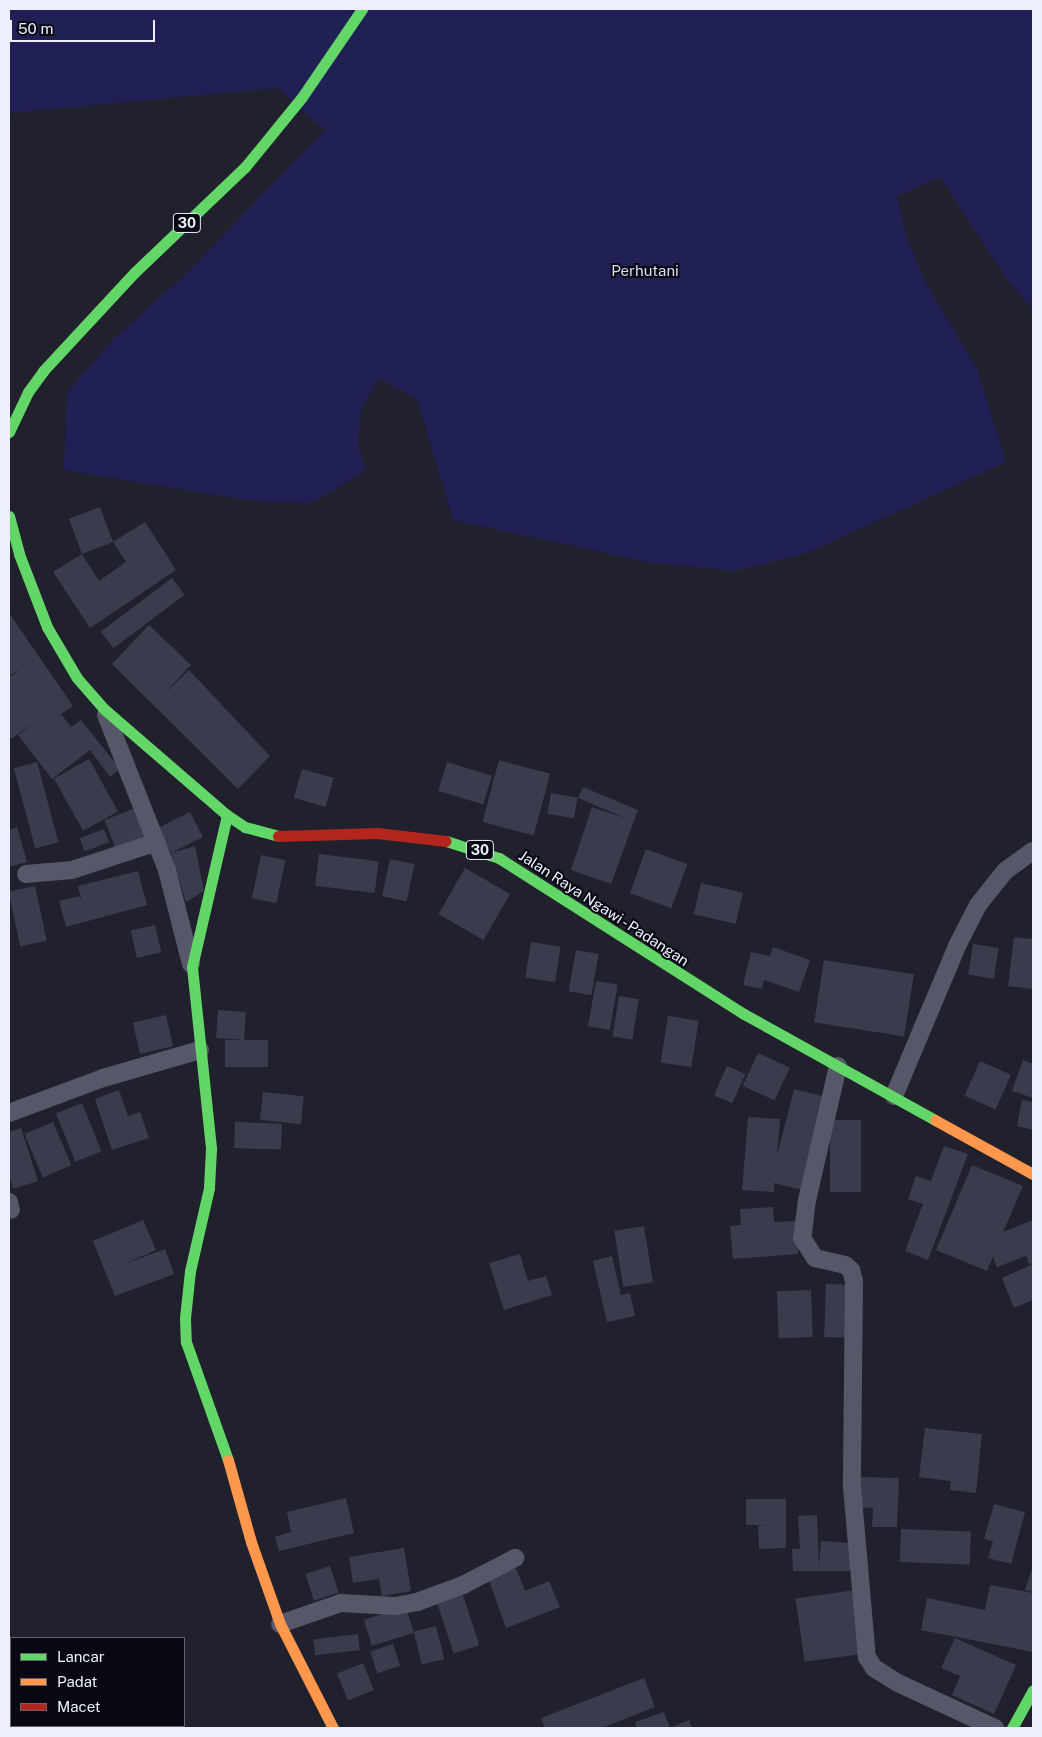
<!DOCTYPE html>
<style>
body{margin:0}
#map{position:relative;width:1042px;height:1737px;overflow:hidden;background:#20212c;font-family:"Public Sans",sans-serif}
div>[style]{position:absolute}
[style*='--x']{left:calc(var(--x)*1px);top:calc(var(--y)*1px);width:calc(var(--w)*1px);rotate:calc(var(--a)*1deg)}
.green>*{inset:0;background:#202054}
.building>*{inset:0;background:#3b3b4e;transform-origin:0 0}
.street>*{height:18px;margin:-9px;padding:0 9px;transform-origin:9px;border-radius:9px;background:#565768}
.fast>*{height:11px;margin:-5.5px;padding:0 5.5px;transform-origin:5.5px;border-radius:5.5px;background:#63d668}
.slow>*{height:11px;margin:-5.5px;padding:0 5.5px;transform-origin:5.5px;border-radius:5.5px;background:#ff974d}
.jam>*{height:11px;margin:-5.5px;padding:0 5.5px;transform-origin:5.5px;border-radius:5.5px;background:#b3261e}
span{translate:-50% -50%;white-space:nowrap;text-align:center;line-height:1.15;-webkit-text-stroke:4px #070811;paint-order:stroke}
.shield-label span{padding:1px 4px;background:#070811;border:1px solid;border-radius:4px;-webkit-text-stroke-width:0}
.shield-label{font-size:14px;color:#edeffd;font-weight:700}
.park-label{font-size:15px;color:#dadef5}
.street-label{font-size:15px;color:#edeffd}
.frame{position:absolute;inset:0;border:10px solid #edeffd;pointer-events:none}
.legend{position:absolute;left:10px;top:1637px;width:175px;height:90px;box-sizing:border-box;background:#070811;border:1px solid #63646f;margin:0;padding:6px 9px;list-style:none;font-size:15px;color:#edeffd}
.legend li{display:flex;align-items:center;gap:10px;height:25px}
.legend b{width:25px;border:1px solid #63646f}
.scale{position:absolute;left:10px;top:20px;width:145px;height:22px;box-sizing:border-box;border:2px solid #edeffd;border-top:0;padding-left:6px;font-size:15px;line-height:18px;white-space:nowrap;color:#edeffd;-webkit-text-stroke:4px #070811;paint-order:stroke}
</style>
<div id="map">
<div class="green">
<div style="clip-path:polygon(9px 9px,1033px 9px,1033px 310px,1009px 282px,940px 177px,897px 196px,905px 232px,924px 280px,977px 368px,1006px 462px,807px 553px,735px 571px,653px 563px,453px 520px,417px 399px,379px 379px,362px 407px,357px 443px,366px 470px,312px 503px,254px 501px,64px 470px,67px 393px,111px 341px,183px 277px,325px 130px,278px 88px,9px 113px)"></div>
</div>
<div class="building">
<div style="clip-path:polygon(100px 507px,113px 542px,145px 522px,176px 570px,90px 628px,53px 572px,82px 554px,99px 581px,126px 562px,113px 542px,82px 554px,69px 519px)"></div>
<div style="left:172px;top:578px;width:21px;height:89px;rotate:53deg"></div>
<div style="clip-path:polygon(9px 613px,73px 706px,61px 714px,71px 727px,81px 720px,120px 769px,110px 777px,90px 750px,52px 779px,18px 735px,41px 717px,11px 739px,9px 736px,9px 678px,20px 669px,9px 676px)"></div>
<div style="clip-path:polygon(149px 625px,191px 665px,161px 697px,189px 670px,270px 756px,238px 789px,112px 664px)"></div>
<div style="left:89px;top:759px;width:60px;height:40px;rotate:61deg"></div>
<div style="left:499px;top:760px;width:53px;height:64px;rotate:15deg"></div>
<div style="left:37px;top:762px;width:83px;height:24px;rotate:75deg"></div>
<div style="left:447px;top:762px;width:47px;height:30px;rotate:17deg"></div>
<div style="left:302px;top:769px;width:33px;height:30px;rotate:16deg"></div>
<div style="clip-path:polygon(583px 787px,638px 810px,611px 884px,571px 870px,592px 807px,628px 819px,578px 798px)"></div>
<div style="left:551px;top:793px;width:27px;height:21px;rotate:10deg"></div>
<div style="left:135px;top:808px;width:32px;height:33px;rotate:68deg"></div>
<div style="clip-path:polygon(190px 812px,203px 837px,171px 853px,195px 846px,204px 891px,186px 902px,171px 853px,158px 828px)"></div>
<div style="clip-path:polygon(17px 827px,27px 862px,9px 867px,9px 830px)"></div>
<div style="left:104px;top:829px;width:14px;height:26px;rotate:69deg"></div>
<div style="left:646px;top:849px;width:44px;height:47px;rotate:20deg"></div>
<div style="left:319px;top:854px;width:60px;height:32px;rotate:7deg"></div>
<div style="left:261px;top:855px;width:25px;height:44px;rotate:12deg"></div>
<div style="left:390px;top:859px;width:25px;height:38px;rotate:12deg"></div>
<div style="left:465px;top:868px;width:52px;height:53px;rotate:30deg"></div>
<div style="clip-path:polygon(138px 871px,147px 905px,66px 927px,59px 901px,79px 896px,82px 903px,78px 886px)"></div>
<div style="left:701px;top:883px;width:43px;height:32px;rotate:13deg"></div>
<div style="left:35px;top:886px;width:56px;height:27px;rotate:78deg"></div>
<div style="left:155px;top:925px;width:28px;height:25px;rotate:77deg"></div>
<div style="clip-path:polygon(1014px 937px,1033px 939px,1033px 989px,1008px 986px)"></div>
<div style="left:531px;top:942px;width:30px;height:36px;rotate:9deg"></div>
<div style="left:973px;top:944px;width:26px;height:31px;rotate:9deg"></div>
<div style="clip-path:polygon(773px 947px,810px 960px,799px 992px,764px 980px,762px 989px,743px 985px,751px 952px,770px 956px)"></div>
<div style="left:576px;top:950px;width:23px;height:42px;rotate:10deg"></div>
<div style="left:824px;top:960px;width:91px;height:63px;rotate:9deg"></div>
<div style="left:596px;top:981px;width:22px;height:46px;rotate:10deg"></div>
<div style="left:619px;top:996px;width:20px;height:41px;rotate:9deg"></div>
<div style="left:218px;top:1010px;width:28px;height:28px;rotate:4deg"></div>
<div style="left:166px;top:1015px;width:32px;height:34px;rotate:77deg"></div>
<div style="left:668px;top:1016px;width:31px;height:47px;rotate:9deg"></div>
<div style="left:268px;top:1040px;width:27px;height:43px;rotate:90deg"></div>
<div style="left:758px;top:1053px;width:35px;height:36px;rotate:25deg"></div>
<div style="clip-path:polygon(1023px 1060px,1033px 1064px,1033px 1098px,1012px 1091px)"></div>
<div style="left:980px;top:1061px;width:34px;height:38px;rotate:24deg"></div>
<div style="left:727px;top:1066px;width:20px;height:32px;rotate:24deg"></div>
<div style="clip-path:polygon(794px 1089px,826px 1097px,802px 1190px,774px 1183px,774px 1192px,742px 1190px,748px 1117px,780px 1119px,777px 1156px)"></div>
<div style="clip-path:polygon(119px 1090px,128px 1116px,140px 1112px,149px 1138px,112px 1150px,95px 1099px)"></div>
<div style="left:263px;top:1092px;width:41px;height:28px;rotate:6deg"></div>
<div style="clip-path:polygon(1022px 1100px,1033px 1102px,1033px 1130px,1017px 1126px)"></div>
<div style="left:82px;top:1103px;width:52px;height:28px;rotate:68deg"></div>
<div style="left:830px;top:1120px;width:31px;height:72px"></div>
<div style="left:53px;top:1122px;width:47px;height:31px;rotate:67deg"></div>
<div style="left:235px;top:1122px;width:47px;height:26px;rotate:2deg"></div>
<div style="clip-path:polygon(21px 1128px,38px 1181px,13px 1189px,9px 1175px,9px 1132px)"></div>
<div style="clip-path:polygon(944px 1146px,968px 1154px,928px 1260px,905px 1251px,923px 1204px,908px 1199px,916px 1176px,931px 1181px)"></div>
<div style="clip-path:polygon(972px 1165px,1023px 1186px,1003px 1232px,1033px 1220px,1033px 1263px,1029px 1264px,1026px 1256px,997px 1267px,993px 1257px,987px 1271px,936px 1250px)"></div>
<div style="clip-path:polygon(773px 1207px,774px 1222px,796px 1221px,798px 1254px,733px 1259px,730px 1226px,741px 1225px,740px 1209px)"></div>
<div style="clip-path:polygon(143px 1220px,156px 1250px,122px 1265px,165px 1249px,174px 1274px,115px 1296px,93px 1241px)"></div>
<div style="left:644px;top:1226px;width:57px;height:30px;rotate:81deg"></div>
<div style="clip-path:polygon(520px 1254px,528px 1281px,546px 1276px,552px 1295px,504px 1310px,489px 1263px)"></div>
<div style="clip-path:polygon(612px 1256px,621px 1295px,630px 1293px,635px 1316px,607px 1322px,593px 1261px)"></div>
<div style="clip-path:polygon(1033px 1264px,1033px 1300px,1014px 1308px,1002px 1278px)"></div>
<div style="left:826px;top:1284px;width:25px;height:53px;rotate:2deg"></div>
<div style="left:811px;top:1290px;width:47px;height:34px;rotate:88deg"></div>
<div style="clip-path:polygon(925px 1428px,982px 1434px,976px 1493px,950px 1490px,951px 1476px,950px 1481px,919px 1477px)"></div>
<div style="clip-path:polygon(859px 1477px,899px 1478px,897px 1527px,872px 1527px,873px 1508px,858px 1507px)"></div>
<div style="clip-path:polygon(346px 1498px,354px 1533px,279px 1551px,275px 1537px,291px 1532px,287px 1512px)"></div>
<div style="clip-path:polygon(746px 1499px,786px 1499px,786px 1548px,759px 1549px,758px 1526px,765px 1525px,746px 1525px)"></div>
<div style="clip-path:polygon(994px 1504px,1025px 1512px,1011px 1564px,988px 1558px,993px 1541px,984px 1539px)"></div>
<div style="clip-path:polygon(817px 1515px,819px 1567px,821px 1541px,851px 1543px,850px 1571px,793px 1571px,792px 1549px,800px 1549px,798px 1516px)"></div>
<div style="left:901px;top:1529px;width:70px;height:33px;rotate:2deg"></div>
<div style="clip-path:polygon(404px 1548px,411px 1591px,382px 1596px,379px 1579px,353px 1583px,349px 1557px)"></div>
<div style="left:330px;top:1566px;width:28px;height:26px;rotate:72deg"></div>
<div style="clip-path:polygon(1033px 1566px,1033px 1592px,1025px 1590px)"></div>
<div style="clip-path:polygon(516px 1568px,525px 1591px,549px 1581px,560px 1607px,506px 1628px,488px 1578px)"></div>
<div style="clip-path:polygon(990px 1585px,1033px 1593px,1033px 1652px,921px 1630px,927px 1598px,985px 1610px)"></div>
<div style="left:856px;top:1590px;width:64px;height:61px;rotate:82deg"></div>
<div style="left:462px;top:1592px;width:56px;height:27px;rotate:72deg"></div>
<div style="left:406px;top:1607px;width:27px;height:44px;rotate:73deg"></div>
<div style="left:436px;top:1626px;width:34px;height:23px;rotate:76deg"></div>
<div style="left:358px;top:1634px;width:16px;height:45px;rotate:83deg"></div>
<div style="clip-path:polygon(955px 1638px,1016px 1665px,994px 1714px,952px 1695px,960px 1676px,941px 1668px)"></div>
<div style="left:393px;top:1644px;width:23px;height:24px;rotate:72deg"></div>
<div style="left:363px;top:1663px;width:29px;height:28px;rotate:68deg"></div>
<div style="clip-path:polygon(644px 1678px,655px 1707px,602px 1728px,545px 1728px,541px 1718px)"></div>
<div style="clip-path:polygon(664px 1712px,670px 1728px,689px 1720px,692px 1728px,637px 1728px,635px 1722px)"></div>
</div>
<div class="street">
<div style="--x:106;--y:715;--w:167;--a:68.5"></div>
<div style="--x:167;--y:870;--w:97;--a:75.7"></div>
<div style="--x:26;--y:874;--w:46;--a:-5"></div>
<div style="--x:72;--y:870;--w:89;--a:-18.2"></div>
<div style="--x:838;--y:1066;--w:138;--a:103"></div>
<div style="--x:807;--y:1200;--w:38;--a:97"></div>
<div style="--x:802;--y:1238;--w:24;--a:57"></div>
<div style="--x:815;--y:1258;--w:31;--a:13"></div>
<div style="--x:845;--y:1265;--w:8;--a:40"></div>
<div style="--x:851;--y:1270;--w:11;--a:75"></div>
<div style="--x:854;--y:1281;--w:206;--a:90.6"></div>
<div style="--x:852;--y:1487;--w:171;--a:85"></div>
<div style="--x:867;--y:1657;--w:13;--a:58"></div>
<div style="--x:874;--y:1668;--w:28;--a:32"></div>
<div style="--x:898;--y:1683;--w:107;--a:24.9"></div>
<div style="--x:894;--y:1096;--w:165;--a:-67.2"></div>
<div style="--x:958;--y:944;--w:44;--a:-62.9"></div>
<div style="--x:978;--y:905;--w:43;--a:-51.5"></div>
<div style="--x:1005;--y:871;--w:34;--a:-36"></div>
<div style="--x:9;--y:1113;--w:100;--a:-20.4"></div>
<div style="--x:103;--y:1078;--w:101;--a:-16.1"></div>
<div style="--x:9;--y:1202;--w:8;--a:76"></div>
<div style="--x:280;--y:1624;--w:65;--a:-19"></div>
<div style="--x:341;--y:1603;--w:54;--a:3.2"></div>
<div style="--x:395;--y:1606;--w:22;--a:-10"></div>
<div style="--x:417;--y:1602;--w:49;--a:-20.3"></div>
<div style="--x:463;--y:1585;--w:59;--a:-27.4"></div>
</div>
<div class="fast">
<div style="--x:9;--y:432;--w:44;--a:-64.6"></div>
<div style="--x:28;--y:392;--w:26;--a:-54"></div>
<div style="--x:43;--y:371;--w:135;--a:-47.1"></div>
<div style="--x:135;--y:272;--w:152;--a:-43.7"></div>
<div style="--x:245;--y:167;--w:90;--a:-50.8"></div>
<div style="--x:302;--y:97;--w:107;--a:-55.7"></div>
<div style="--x:9;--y:516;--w:39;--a:75"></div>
<div style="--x:19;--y:554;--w:78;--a:69"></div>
<div style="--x:47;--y:627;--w:59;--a:59.5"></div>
<div style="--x:77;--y:678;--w:41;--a:48.9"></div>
<div style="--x:104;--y:709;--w:162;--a:40.8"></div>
<div style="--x:227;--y:815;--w:22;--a:34"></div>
<div style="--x:245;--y:827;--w:34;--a:15"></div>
<div style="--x:227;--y:815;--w:156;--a:103"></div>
<div style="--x:192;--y:967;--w:183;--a:84"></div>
<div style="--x:211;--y:1149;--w:39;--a:93"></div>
<div style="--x:209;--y:1188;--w:85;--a:102.9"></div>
<div style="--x:190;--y:1271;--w:47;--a:96.1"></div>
<div style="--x:185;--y:1318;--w:24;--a:88"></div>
<div style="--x:186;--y:1342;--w:125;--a:70.4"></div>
<div style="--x:446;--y:841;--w:56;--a:17.8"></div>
<div style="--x:499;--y:858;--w:290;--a:32.5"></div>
<div style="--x:744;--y:1014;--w:218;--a:29"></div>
<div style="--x:1012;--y:1728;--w:43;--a:-61.1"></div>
</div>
<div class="slow">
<div style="--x:935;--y:1120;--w:112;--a:28.9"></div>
<div style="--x:228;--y:1460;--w:85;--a:74.3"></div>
<div style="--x:251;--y:1542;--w:87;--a:70.5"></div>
<div style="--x:280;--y:1624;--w:117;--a:63"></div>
</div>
<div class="jam">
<div style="--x:278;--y:836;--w:99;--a:-1.7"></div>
<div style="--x:377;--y:833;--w:69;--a:6.6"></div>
</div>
<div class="shield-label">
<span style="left:187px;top:223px">30</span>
<span style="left:480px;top:850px">30</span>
</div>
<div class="park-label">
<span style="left:645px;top:271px">Perhutani</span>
</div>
<div class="street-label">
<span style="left:604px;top:908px;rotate:33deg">Jalan Raya Ngawi - Padangan</span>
</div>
<div class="frame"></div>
<ul class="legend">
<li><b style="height:6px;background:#63d668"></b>Lancar</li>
<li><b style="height:6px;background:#ff974d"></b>Padat</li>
<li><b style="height:6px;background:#b3261e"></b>Macet</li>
</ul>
<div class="scale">50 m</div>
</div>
